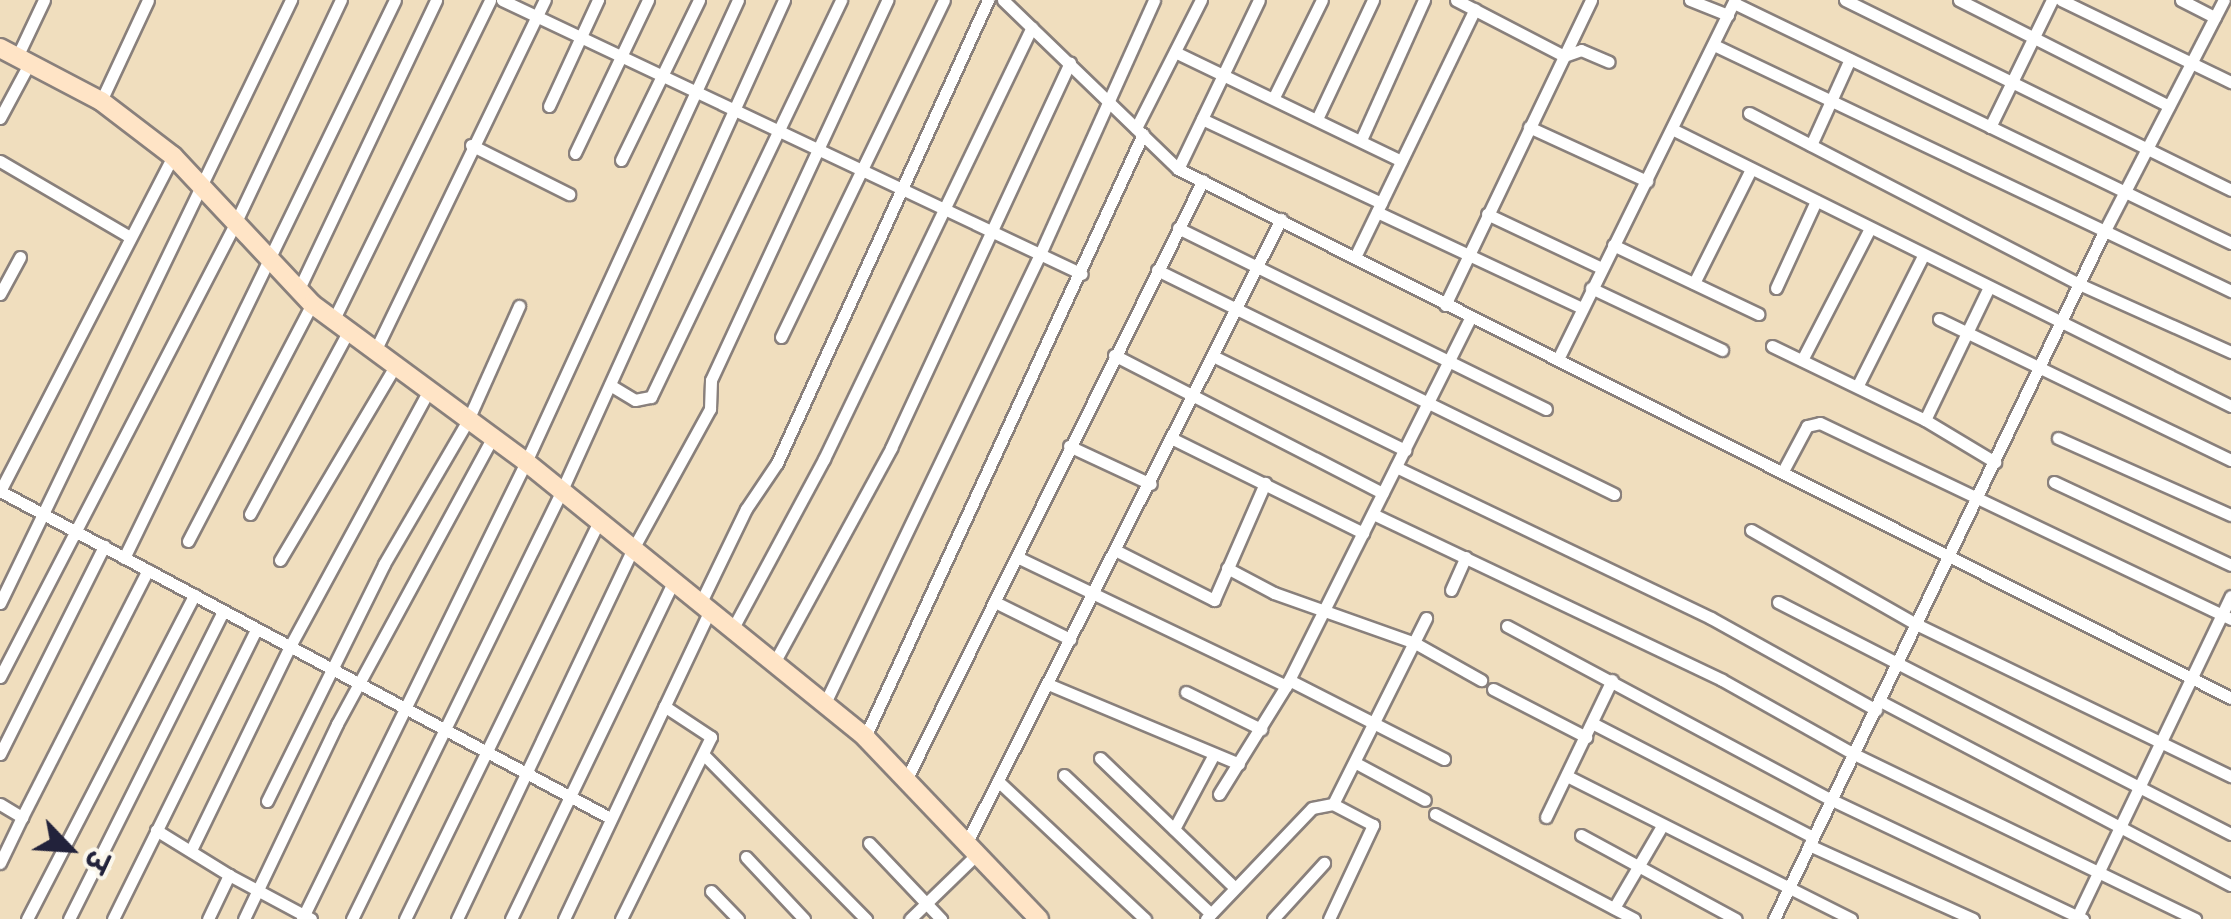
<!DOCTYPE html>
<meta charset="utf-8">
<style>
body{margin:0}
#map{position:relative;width:2231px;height:919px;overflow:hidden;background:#f0debe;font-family:Mali,"Playpen Sans Deva",sans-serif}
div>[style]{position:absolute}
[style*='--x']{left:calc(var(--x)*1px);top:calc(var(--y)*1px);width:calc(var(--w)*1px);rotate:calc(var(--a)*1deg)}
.roads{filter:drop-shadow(2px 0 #89807c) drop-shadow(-2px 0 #89807c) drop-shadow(0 2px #89807c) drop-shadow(0 -2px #89807c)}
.street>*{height:11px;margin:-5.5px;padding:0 5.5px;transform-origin:5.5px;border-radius:5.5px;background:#fff}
.secondary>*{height:18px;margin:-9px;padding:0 9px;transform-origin:9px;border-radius:9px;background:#ffe4c6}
span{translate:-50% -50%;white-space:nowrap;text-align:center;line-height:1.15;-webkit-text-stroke:10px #fbf7ec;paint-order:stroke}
.north{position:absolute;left:20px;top:799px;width:100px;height:100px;-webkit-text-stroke:8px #fbf7ec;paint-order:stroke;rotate:115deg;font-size:28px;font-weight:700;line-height:40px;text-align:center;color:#22223b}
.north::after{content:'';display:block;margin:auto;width:35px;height:45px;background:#22223b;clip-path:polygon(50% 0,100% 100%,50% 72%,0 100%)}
</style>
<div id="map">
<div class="roads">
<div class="street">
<div style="--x:502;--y:0;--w:641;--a:25.29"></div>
<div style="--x:1003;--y:0;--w:243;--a:44"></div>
<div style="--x:1178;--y:169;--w:1178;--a:26.67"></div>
<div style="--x:1456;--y:0;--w:122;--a:27.4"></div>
<div style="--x:1564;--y:56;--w:18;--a:-19"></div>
<div style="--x:1581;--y:50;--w:30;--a:23"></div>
<div style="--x:1690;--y:0;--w:41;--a:21.5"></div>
<div style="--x:1845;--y:0;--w:430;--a:26.2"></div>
<div style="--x:1959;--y:0;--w:235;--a:26.8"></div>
<div style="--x:2061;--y:0;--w:189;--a:25.8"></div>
<div style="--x:2181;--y:0;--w:38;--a:27"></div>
<div style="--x:1734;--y:3;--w:552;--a:25.78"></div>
<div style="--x:1714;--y:45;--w:573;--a:25.45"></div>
<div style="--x:1175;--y:52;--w:251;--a:25.7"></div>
<div style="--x:17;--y:57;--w:63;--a:-64.7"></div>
<div style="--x:1274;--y:97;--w:108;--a:-63.7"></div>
<div style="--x:101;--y:101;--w:111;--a:-65"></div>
<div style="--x:549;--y:106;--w:117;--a:-65.2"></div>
<div style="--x:1749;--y:113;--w:372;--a:27.4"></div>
<div style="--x:2079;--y:284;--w:167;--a:24.1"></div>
<div style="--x:0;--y:118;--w:61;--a:-61.8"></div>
<div style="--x:1202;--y:119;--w:198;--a:25.1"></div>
<div style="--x:1317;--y:119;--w:132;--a:-64.8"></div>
<div style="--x:1529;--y:127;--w:130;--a:24.6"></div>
<div style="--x:1990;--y:127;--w:141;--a:-64"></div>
<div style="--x:1136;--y:128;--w:144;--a:-63.1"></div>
<div style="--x:1672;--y:129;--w:624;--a:26.36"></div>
<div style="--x:1361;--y:140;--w:154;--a:-65.8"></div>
<div style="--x:471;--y:145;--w:110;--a:26.6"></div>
<div style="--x:1811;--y:145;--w:94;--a:-65.6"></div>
<div style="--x:575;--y:153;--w:170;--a:-64.5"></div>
<div style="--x:173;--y:156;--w:377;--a:117.3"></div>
<div style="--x:0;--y:491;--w:692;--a:28.19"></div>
<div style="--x:621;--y:160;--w:178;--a:-64"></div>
<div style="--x:0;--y:161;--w:151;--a:30.3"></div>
<div style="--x:1178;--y:169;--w:187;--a:-64.4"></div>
<div style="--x:1377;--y:212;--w:226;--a:25.1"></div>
<div style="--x:1487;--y:214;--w:126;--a:25.3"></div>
<div style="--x:1178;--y:228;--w:410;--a:26.2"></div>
<div style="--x:1613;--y:245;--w:161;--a:25.4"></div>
<div style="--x:1356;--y:255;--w:273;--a:-64.2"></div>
<div style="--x:1157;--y:270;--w:509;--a:26.11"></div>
<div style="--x:1694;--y:283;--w:127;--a:-63.4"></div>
<div style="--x:1591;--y:288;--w:145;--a:25.3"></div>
<div style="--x:1776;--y:288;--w:96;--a:-65.3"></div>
<div style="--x:298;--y:291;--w:322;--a:-64.6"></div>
<div style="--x:0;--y:294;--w:42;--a:-61.6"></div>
<div style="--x:1445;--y:305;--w:338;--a:-64.4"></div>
<div style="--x:1939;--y:319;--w:324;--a:25.8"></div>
<div style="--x:333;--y:321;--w:357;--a:-63.9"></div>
<div style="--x:781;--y:337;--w:374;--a:-64.2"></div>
<div style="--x:1772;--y:346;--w:170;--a:25.8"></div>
<div style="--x:1925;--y:420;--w:82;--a:31"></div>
<div style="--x:375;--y:351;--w:390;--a:-64.2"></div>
<div style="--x:1114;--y:355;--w:302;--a:27.2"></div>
<div style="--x:1215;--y:357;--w:212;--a:26.1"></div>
<div style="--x:1558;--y:359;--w:400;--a:-63.8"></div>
<div style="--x:1802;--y:360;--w:148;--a:-62.7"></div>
<div style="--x:610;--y:385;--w:29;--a:31"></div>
<div style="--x:635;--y:400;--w:16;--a:-11"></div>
<div style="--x:651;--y:397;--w:440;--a:-64.4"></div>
<div style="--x:1858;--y:385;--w:144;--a:-63.3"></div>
<div style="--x:1925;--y:420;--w:145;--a:-64.3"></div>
<div style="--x:2058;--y:438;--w:189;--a:24"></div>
<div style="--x:1175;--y:440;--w:210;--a:26.3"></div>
<div style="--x:1069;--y:446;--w:90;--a:24.9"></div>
<div style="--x:1396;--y:467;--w:349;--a:25.6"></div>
<div style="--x:1711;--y:618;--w:189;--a:29.1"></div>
<div style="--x:1783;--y:471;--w:51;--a:-61.9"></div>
<div style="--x:1807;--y:426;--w:13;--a:-13"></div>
<div style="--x:1820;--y:423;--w:455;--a:25.5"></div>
<div style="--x:2054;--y:482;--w:195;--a:25.1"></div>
<div style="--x:250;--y:514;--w:207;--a:-61.7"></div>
<div style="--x:1373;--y:514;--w:386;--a:25.4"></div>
<div style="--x:1722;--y:680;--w:151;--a:29.3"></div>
<div style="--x:1854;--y:754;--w:379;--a:25.8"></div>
<div style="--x:1751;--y:530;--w:190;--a:29.7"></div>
<div style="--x:1916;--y:624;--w:350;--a:25.8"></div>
<div style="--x:188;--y:541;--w:267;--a:-62.4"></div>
<div style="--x:1117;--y:551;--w:109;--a:26.8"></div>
<div style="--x:1214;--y:600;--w:128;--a:-66.4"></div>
<div style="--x:1017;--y:557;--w:298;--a:25.6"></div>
<div style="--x:124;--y:558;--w:620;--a:-64.1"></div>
<div style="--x:280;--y:560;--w:226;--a:-59.3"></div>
<div style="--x:1227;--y:568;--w:53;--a:28"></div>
<div style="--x:1274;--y:593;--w:150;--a:19.5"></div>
<div style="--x:1415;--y:643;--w:76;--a:29.3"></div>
<div style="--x:1451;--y:590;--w:36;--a:-66"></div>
<div style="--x:701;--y:602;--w:103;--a:-64.2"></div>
<div style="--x:746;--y:509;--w:55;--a:-56"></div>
<div style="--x:777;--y:463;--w:509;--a:-65.5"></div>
<div style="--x:995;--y:602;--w:84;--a:26.3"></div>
<div style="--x:1778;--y:602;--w:509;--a:27.12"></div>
<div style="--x:0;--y:603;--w:670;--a:-64.24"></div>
<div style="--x:1507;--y:626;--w:369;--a:28.2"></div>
<div style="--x:1832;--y:800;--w:278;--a:25.4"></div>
<div style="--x:733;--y:628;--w:192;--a:-61.7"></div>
<div style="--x:824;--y:459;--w:479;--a:-64.3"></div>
<div style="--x:774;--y:663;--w:245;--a:-61.4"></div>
<div style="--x:891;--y:448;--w:425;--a:-65.1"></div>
<div style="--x:0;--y:677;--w:508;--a:-62.58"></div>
<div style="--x:234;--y:226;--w:250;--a:-64.7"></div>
<div style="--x:1289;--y:680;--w:174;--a:27"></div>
<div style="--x:1048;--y:684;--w:207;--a:22.7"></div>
<div style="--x:1493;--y:689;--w:105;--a:27.3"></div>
<div style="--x:1186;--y:692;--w:84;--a:26.3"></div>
<div style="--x:1880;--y:701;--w:396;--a:27.7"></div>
<div style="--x:825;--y:703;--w:498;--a:-64.4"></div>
<div style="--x:1040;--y:254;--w:278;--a:-65.8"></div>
<div style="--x:1594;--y:724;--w:246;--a:27.3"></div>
<div style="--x:865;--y:737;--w:664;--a:-65.25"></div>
<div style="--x:0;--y:754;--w:233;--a:-63.4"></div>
<div style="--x:704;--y:755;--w:231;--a:45.4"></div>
<div style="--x:1100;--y:758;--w:187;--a:43.9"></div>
<div style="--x:1356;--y:763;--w:78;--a:28.2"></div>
<div style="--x:1064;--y:775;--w:202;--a:43.4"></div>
<div style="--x:1567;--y:776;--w:318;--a:26.7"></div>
<div style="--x:906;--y:780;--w:669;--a:-63.66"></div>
<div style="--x:998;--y:781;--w:202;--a:43.2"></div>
<div style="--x:1219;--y:794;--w:127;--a:-58.2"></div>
<div style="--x:1286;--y:686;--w:411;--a:-63.4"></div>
<div style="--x:267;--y:801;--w:264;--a:-63.7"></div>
<div style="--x:384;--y:564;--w:167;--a:-59.7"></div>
<div style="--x:468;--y:420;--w:125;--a:-65.9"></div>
<div style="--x:0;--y:804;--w:26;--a:31"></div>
<div style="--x:22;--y:817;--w:51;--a:115.6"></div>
<div style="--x:1435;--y:814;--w:225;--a:27.8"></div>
<div style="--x:22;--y:817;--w:277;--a:-63"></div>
<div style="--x:1546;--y:817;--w:152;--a:-64.3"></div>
<div style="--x:1174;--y:829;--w:85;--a:-61.9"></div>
<div style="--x:156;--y:830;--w:86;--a:31.7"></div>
<div style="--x:1581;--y:835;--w:176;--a:28.5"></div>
<div style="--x:869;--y:843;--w:105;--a:46.5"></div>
<div style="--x:966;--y:844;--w:700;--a:-63.25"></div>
<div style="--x:1809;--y:845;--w:180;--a:24.3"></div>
<div style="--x:191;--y:850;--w:225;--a:-64.1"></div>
<div style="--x:289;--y:648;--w:294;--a:-61.5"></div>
<div style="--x:746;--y:857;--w:85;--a:46.9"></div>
<div style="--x:711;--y:891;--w:39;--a:46"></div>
<div style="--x:1614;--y:908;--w:95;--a:-59.7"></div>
<div style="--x:27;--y:919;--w:365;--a:-62.7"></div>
<div style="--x:69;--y:919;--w:343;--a:-63.4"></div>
<div style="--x:113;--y:919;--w:322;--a:-63.7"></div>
<div style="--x:208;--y:919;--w:49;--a:-64.5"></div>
<div style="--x:229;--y:875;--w:93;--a:28.2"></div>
<div style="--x:244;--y:919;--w:216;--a:-64.5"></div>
<div style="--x:337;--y:724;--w:327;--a:-61.5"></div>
<div style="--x:302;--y:919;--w:509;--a:-63.89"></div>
<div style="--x:526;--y:462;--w:508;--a:-65.35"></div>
<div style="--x:352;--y:919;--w:478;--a:-63.9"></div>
<div style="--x:562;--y:490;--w:538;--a:-65.63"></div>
<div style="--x:405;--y:919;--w:443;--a:-64"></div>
<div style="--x:457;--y:919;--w:412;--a:-64.6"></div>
<div style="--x:634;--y:547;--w:158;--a:-61.2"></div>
<div style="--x:710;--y:409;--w:29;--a:-88"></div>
<div style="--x:711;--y:380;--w:419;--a:-65.1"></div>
<div style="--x:511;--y:919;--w:375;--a:-64.3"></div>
<div style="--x:564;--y:919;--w:342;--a:-64.7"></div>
<div style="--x:621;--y:919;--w:203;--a:-63.7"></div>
<div style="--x:711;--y:737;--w:56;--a:-146.6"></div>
<div style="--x:910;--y:919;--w:92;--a:-44.1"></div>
<div style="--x:1206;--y:919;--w:153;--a:-46.3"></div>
<div style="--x:1312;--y:808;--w:21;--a:-11"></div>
<div style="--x:1333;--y:804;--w:208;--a:-63.4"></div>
<div style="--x:1273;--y:919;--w:76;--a:-47.7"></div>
<div style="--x:1329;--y:919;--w:104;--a:-64.9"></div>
<div style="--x:1373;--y:825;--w:45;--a:-152.3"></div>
<div style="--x:1774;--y:919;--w:760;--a:-64.35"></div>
<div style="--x:2103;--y:234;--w:263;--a:-62.7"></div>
<div style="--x:2076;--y:919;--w:358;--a:-64.4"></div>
</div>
<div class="secondary">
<div style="--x:0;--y:48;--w:114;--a:27.7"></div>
<div style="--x:101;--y:101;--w:91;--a:37.4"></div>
<div style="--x:173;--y:156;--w:203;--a:46.8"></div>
<div style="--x:312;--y:304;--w:266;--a:36.4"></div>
<div style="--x:526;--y:462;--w:437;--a:39"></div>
<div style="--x:865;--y:737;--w:252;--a:46.3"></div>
</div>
</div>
<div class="north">उ</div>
</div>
